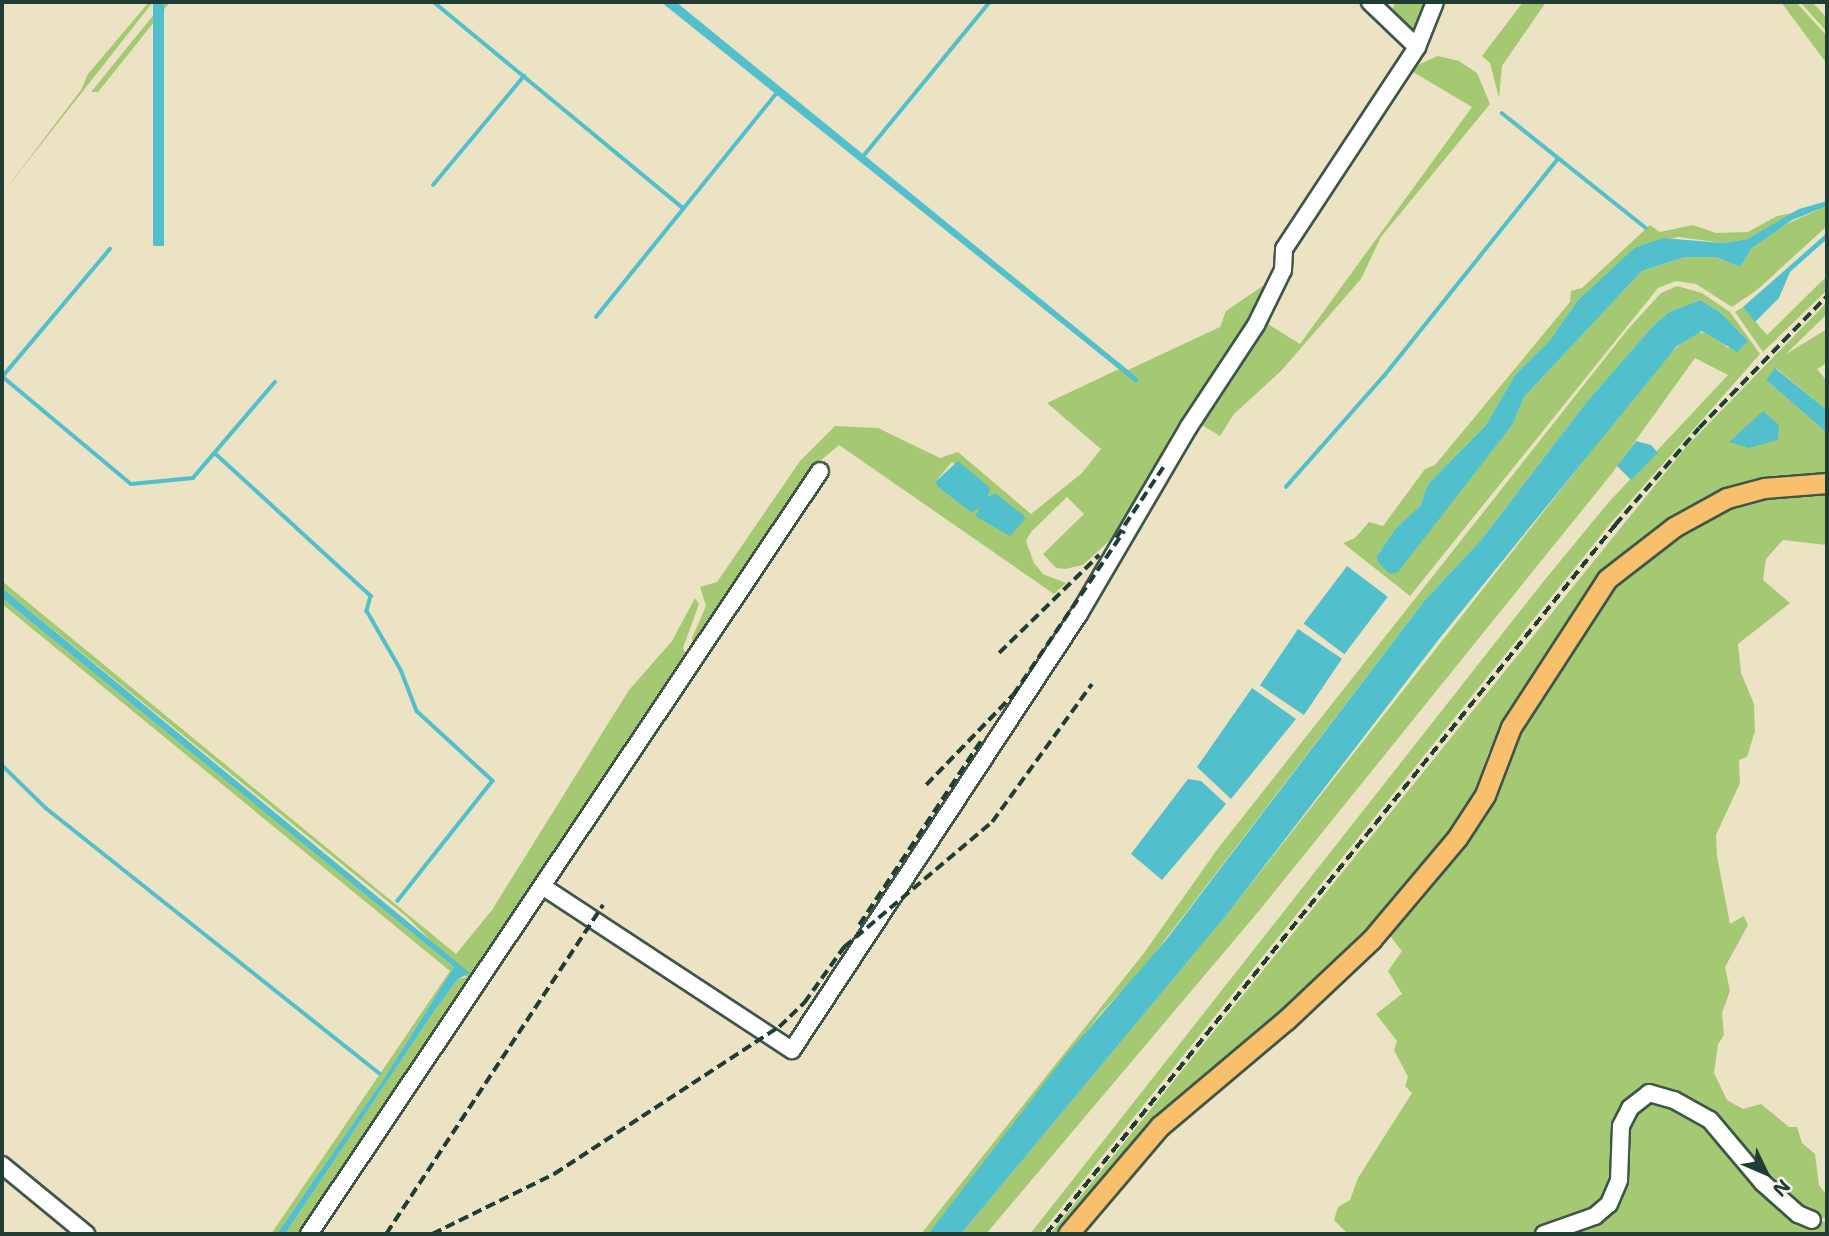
<!DOCTYPE html>
<style>
body{margin:0}
#map{position:relative;width:1829px;height:1236px;overflow:hidden;background:#ece3c4;font-family:"Shantell Sans",sans-serif}
div>[style]{position:absolute}
[style*='--x']{left:calc(var(--x)*1px);top:calc(var(--y)*1px);width:calc(var(--w)*1px);rotate:calc(var(--a)*1deg)}
.green>*{inset:0;background:#a5c973}
.water>*{inset:0;background:#52bfcc;transform-origin:0 0}
.stream>*{height:3.5px;margin:-1.75px;padding:0 1.75px;transform-origin:1.75px;border-radius:1.75px;background:#52bfcc}
.roads{filter:drop-shadow(2px 0 #3e564a) drop-shadow(-2px 0 #3e564a) drop-shadow(0 2px #3e564a) drop-shadow(0 -2px #3e564a)}
.minor>*{height:16px;margin:-8px;padding:0 8px;transform-origin:8px;border-radius:8px;background:#fff}
.major>*{height:19px;margin:-9.5px;padding:0 9.5px;transform-origin:9.5px;border-radius:9.5px;background:#f8bf6c}
.rail>*{height:3.5px;margin-top:-1.75px;transform-origin:0;background:repeating-linear-gradient(90deg,#1f3d34 0 10px,transparent 0 15px)}
span{translate:-50% -50%;white-space:nowrap;text-align:center;line-height:1.15;-webkit-text-stroke:6px #fbf7ec;paint-order:stroke}
.frame{position:absolute;inset:0;border:4px solid #1f3d34;pointer-events:none}
.north{position:absolute;left:1731px;top:1138px;width:70px;height:70px;-webkit-text-stroke:5px #fbf7ec;paint-order:stroke;rotate:134deg;font-size:19px;font-weight:700;line-height:28px;text-align:center;color:#1f3d34}
.north::after{content:'';display:block;margin:auto;width:24px;height:32px;background:#1f3d34;clip-path:polygon(50% 0,100% 100%,50% 72%,0 100%)}
</style>
<div id="map">
<div class="green">
<div style="clip-path:polygon(149px 2px,153px 2px,2px 194px,81px 90px,88px 74px)"></div>
<div style="clip-path:polygon(164px 2px,170px 2px,98px 92px,91px 92px)"></div>
<div style="clip-path:polygon(1395px 2px,1430px 2px,1417px 39px,1391px 15px)"></div>
<div style="clip-path:polygon(1523px 2px,1546px 2px,1502px 66px,1499px 98px,1490px 63px,1482px 56px)"></div>
<div style="clip-path:polygon(1781px 2px,1796px 2px,1827px 36px,1827px 64px)"></div>
<div style="clip-path:polygon(1800px 2px,1812px 2px,1827px 18px,1827px 32px)"></div>
<div style="clip-path:polygon(1438px 56px,1459px 61px,1477px 73px,1490px 104px,1381px 237px,1361px 279px,1281px 371px,1234px 414px,1220px 436px,1197px 422px,1265px 322px,1300px 344px,1472px 107px,1408px 69px)"></div>
<div style="clip-path:polygon(1827px 206px,1827px 226px,1757px 290px,1732px 307px,1696px 284px,1676px 281px,1658px 288px,1410px 596px,1343px 543px,1355px 538px,1369px 522px,1383px 526px,1425px 469px,1435px 465px,1570px 302px,1571px 291px,1582px 288px,1650px 225px,1660px 232px,1693px 225px,1716px 233px,1748px 232px,1777px 216px,1793px 213px,1747px 239px,1723px 243px,1678px 237px,1634px 248px,1578px 300px,1550px 340px,1515px 375px,1486px 425px,1428px 484px,1420px 506px,1396px 528px,1377px 556px,1409px 555px,1513px 424px,1524px 397px,1642px 271px,1685px 257px,1716px 257px,1740px 267px,1752px 248px,1784px 225px)"></div>
<div style="clip-path:polygon(1827px 276px,1827px 290px,1763px 352px,1735px 312px,1743px 307px,1767px 335px)"></div>
<div style="clip-path:polygon(evenodd,1273px 279px,1251px 323px,1121px 530px,1083px 565px,1065px 569px,1056px 568px,1043px 554px,1084px 514px,1067px 497px,1031px 532px,1026px 541px,1034px 563px,1043px 574px,1066px 583px,1054px 594px,839px 445px,819px 462px,694px 651px,692px 638px,706px 606px,700px 587px,717px 582px,800px 461px,835px 426px,878px 428px,940px 458px,958px 452px,1031px 514px,1082px 473px,1101px 449px,1047px 403px,1119px 369px,1136px 382px,1138px 378px,1128px 370px,1220px 327px,1226px 311px,1273px 279px,952px 462px,989px 491px,988px 498px,995px 493px,1025px 519px,976px 515px,981px 508px,938px 487px,935px 482px,952px 462px)"></div>
<div style="clip-path:polygon(1677px 286px,1702px 293px,1730px 312px,1760px 354px,1610px 524px,1040px 1234px,1030px 1234px,1543px 582px,1608px 503px,1728px 375px,1695px 358px,1613px 472px,1258px 912px,986px 1234px,961px 1234px,1229px 912px,1655px 370px,1687px 337px,1697px 333px,1708px 332px,1728px 348px,1747px 341px,1720px 312px,1700px 300px,1669px 312px,1652px 327px,1585px 404px,1482px 539px,1425px 600px,1145px 966px,1101px 1013px,928px 1234px,921px 1234px,1144px 953px,1219px 847px,1628px 329px,1661px 293px)"></div>
<div style="clip-path:polygon(1827px 302px,1827px 314px,1786px 354px,1827px 329px,1827px 363px,1817px 369px,1827px 381px,1827px 410px,1776px 368px,1766px 380px,1827px 433px,1827px 478px,1782px 480px,1619px 561px,1506px 722px,1488px 753px,1474px 801px,1393px 908px,1061px 1234px,1050px 1234px,1686px 447px)"></div>
<div style="clip-path:polygon(1827px 486px,1827px 545px,1783px 540px,1766px 559px,1763px 580px,1790px 603px,1738px 644px,1741px 673px,1754px 704px,1755px 731px,1747px 757px,1739px 760px,1740px 783px,1716px 835px,1717px 856px,1730px 924px,1744px 916px,1748px 925px,1725px 967px,1730px 991px,1722px 1013px,1724px 1035px,1718px 1044px,1714px 1073px,1727px 1100px,1743px 1109px,1761px 1104px,1789px 1127px,1797px 1127px,1802px 1143px,1815px 1154px,1819px 1185px,1827px 1196px,1827px 1218px,1812px 1219px,1697px 1110px,1636px 1099px,1608px 1203px,1540px 1234px,1348px 1234px,1334px 1220px,1338px 1207px,1350px 1200px,1358px 1178px,1412px 1093px,1405px 1086px,1408px 1077px,1394px 1050px,1397px 1041px,1376px 1014px,1402px 994px,1388px 971px,1402px 951px,1386px 931px,1604px 588px,1721px 504px)"></div>
<div style="clip-path:polygon(2px 581px,456px 954px,492px 910px,629px 690px,672px 641px,695px 598px,699px 604px,683px 648px,688px 659px,303px 1234px,285px 1234px,435px 1010px,458px 979px,467px 977px,407px 917px,2px 588px)"></div>
<div style="clip-path:polygon(2px 598px,454px 967px,385px 1077px,277px 1234px,271px 1234px,450px 971px,2px 604px)"></div>
<div style="clip-path:polygon(1648px 1101px,1695px 1116px,1804px 1223px,1827px 1221px,1827px 1234px,1553px 1234px,1603px 1215px,1632px 1114px)"></div>
</div>
<div class="water">
<div style="left:153px;top:2px;width:11px;height:244px"></div>
<div style="clip-path:polygon(661px 2px,676px 2px,1139px 379px,1136px 383px)"></div>
<div style="clip-path:polygon(1827px 201px,1827px 206px,1792px 220px,1752px 248px,1740px 267px,1716px 257px,1685px 257px,1642px 271px,1524px 397px,1513px 424px,1398px 572px,1390px 574px,1378px 562px,1377px 556px,1396px 528px,1420px 506px,1428px 484px,1486px 425px,1515px 375px,1550px 340px,1578px 300px,1634px 248px,1663px 238px,1723px 243px,1747px 239px,1799px 209px)"></div>
<div style="clip-path:polygon(1827px 233px,1827px 239px,1790px 272px,1779px 298px,1755px 322px,1743px 307px)"></div>
<div style="clip-path:polygon(1700px 300px,1720px 312px,1748px 341px,1737px 352px,1702px 331px,1677px 346px,1439px 639px,1229px 912px,961px 1234px,928px 1234px,1066px 1055px,1166px 940px,1425px 600px,1482px 539px,1585px 404px,1652px 327px,1669px 312px)"></div>
<div style="clip-path:polygon(1775px 368px,1827px 410px,1827px 433px,1766px 380px)"></div>
<div style="clip-path:polygon(1763px 411px,1779px 425px,1778px 440px,1749px 448px,1729px 442px)"></div>
<div style="clip-path:polygon(1636px 441px,1651px 445px,1658px 453px,1631px 480px,1617px 466px)"></div>
<div style="clip-path:polygon(958px 461px,990px 488px,988px 497px,995px 493px,1023px 515px,1025px 519px,1010px 536px,975px 516px,980px 508px,971px 512px,938px 487px,935px 482px)"></div>
<div style="left:1347px;top:566px;width:51px;height:72px;rotate:37deg"></div>
<div style="clip-path:polygon(2px 588px,470px 973px,458px 979px,435px 1010px,285px 1234px,277px 1234px,385px 1077px,454px 967px,2px 598px)"></div>
<div style="left:1298px;top:629px;width:53px;height:68px;rotate:34deg"></div>
<div style="clip-path:polygon(1252px 688px,1296px 719px,1231px 799px,1197px 767px)"></div>
<div style="clip-path:polygon(1188px 779px,1201px 781px,1226px 804px,1162px 880px,1131px 854px)"></div>
</div>
<div class="stream">
<div style="--x:434;--y:2;--w:323;--a:39.6"></div>
<div style="--x:1502;--y:113;--w:184;--a:38.6"></div>
<div style="--x:865;--y:154;--w:197;--a:-50.6"></div>
<div style="--x:433;--y:185;--w:142;--a:-50.1"></div>
<div style="--x:596;--y:317;--w:288;--a:-51.1"></div>
<div style="--x:2;--y:376;--w:168;--a:39.9"></div>
<div style="--x:131;--y:484;--w:62;--a:-5.5"></div>
<div style="--x:193;--y:478;--w:126;--a:-49.5"></div>
<div style="--x:3;--y:376;--w:166;--a:-49.9"></div>
<div style="--x:215;--y:453;--w:212;--a:42.5"></div>
<div style="--x:371;--y:596;--w:16;--a:105"></div>
<div style="--x:367;--y:611;--w:68;--a:60"></div>
<div style="--x:401;--y:670;--w:44;--a:68.7"></div>
<div style="--x:417;--y:711;--w:103;--a:42.6"></div>
<div style="--x:493;--y:781;--w:153;--a:128.4"></div>
<div style="--x:1286;--y:487;--w:148;--a:-48.6"></div>
<div style="--x:1384;--y:376;--w:278;--a:-51.3"></div>
<div style="--x:2;--y:765;--w:62;--a:44.3"></div>
<div style="--x:46;--y:808;--w:426;--a:38.5"></div>
</div>
<div class="roads">
<div class="minor">
<div style="--x:1370;--y:2;--w:65;--a:43.8"></div>
<div style="--x:545;--y:888;--w:295;--a:33.3"></div>
<div style="--x:792;--y:1050;--w:522;--a:-56.64"></div>
<div style="--x:1079;--y:614;--w:216;--a:-59.6"></div>
<div style="--x:1188;--y:428;--w:123;--a:-56.6"></div>
<div style="--x:1256;--y:325;--w:61;--a:-63.9"></div>
<div style="--x:1283;--y:270;--w:21;--a:-87"></div>
<div style="--x:1284;--y:249;--w:242;--a:-56.6"></div>
<div style="--x:1417;--y:47;--w:48;--a:-68.2"></div>
<div style="--x:2;--y:1165;--w:109;--a:39.4"></div>
<div style="--x:309;--y:1234;--w:918;--a:-56.19"></div>
<div style="--x:1544;--y:1234;--w:54;--a:-19.4"></div>
<div style="--x:1595;--y:1216;--w:18;--a:-41"></div>
<div style="--x:1609;--y:1204;--w:26;--a:-67"></div>
<div style="--x:1619;--y:1180;--w:54;--a:-87.9"></div>
<div style="--x:1621;--y:1126;--w:20;--a:-63"></div>
<div style="--x:1630;--y:1108;--w:24;--a:-38"></div>
<div style="--x:1649;--y:1093;--w:26;--a:16"></div>
<div style="--x:1674;--y:1100;--w:41;--a:29.1"></div>
<div style="--x:1710;--y:1120;--w:82;--a:49.9"></div>
<div style="--x:1763;--y:1183;--w:47;--a:41.5"></div>
<div style="--x:1798;--y:1214;--w:15;--a:23"></div>
</div>
<div class="major">
<div style="--x:1068;--y:1234;--w:142;--a:-49.6"></div>
<div style="--x:1160;--y:1126;--w:165;--a:-40.1"></div>
<div style="--x:1286;--y:1020;--w:117;--a:-43.3"></div>
<div style="--x:1371;--y:940;--w:133;--a:-49.9"></div>
<div style="--x:1457;--y:838;--w:51;--a:-56.9"></div>
<div style="--x:1485;--y:795;--w:73;--a:-69.1"></div>
<div style="--x:1511;--y:727;--w:176;--a:-57"></div>
<div style="--x:1607;--y:579;--w:85;--a:-37.8"></div>
<div style="--x:1674;--y:527;--w:60;--a:-28.7"></div>
<div style="--x:1727;--y:498;--w:38;--a:-15"></div>
<div style="--x:1764;--y:488;--w:63;--a:-4.5"></div>
</div>
</div>
<div class="rail">
<div style="--x:1116;--y:538;--w:90;--a:-56.3"></div>
<div style="--x:999;--y:653;--w:140;--a:-44.4"></div>
<div style="--x:926;--y:785;--w:125;--a:-46"></div>
<div style="--x:1013;--y:695;--w:198;--a:-55.9"></div>
<div style="--x:859;--y:925;--w:224;--a:-56.5"></div>
<div style="--x:386;--y:1234;--w:394;--a:-56.6"></div>
<div style="--x:432;--y:1234;--w:136;--a:-26.2"></div>
<div style="--x:554;--y:1174;--w:269;--a:-33.2"></div>
<div style="--x:779;--y:1027;--w:35;--a:-44"></div>
<div style="--x:804;--y:1003;--w:69;--a:-54.5"></div>
<div style="--x:844;--y:947;--w:194;--a:-40.2"></div>
<div style="--x:992;--y:822;--w:170;--a:-54.1"></div>
<div style="--x:1046;--y:1234;--w:909;--a:-51.25"></div>
<div style="--x:1615;--y:525;--w:128;--a:-49.1"></div>
<div style="--x:1699;--y:428;--w:184;--a:-45.9"></div>
</div>
<div class="frame"></div>
<div class="north">N</div>
</div>
